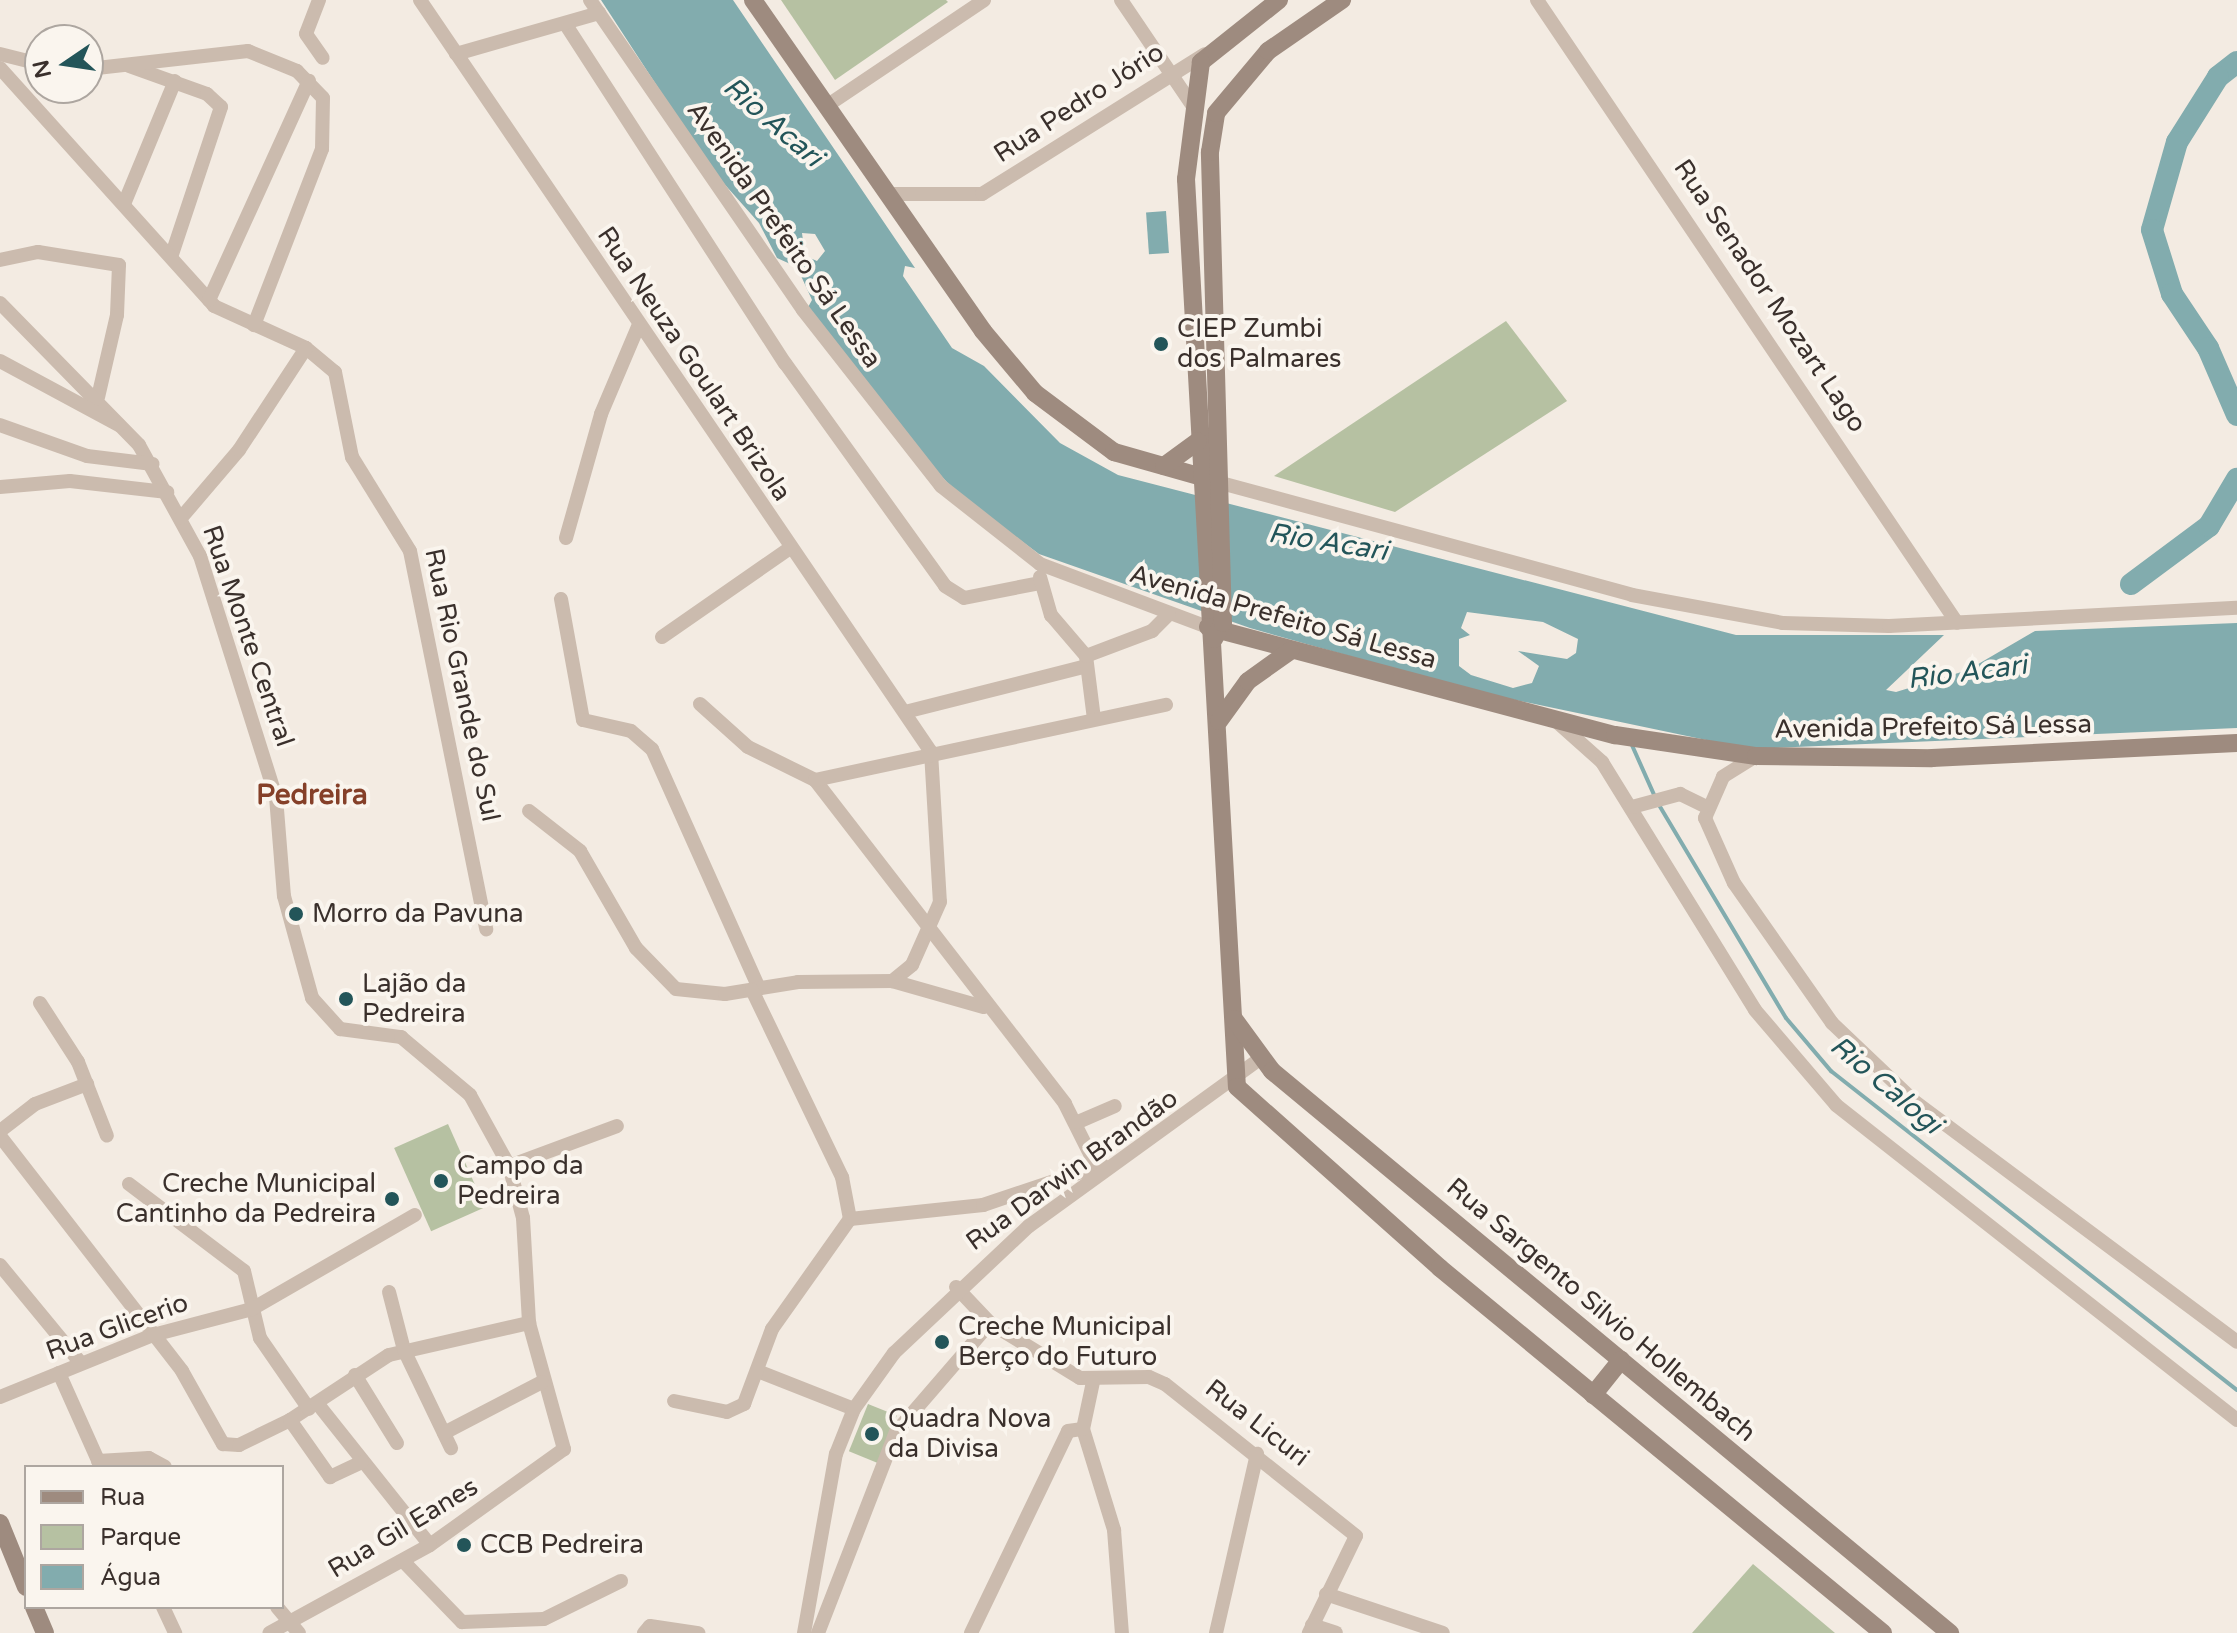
<!DOCTYPE html>
<meta charset="utf-8">
<style>
body{margin:0}
#map{position:relative;width:2237px;height:1633px;overflow:hidden;background:#f3ebe2;font-family:"Varela Round",sans-serif}
div>[style]{position:absolute}
[style*='--x']{left:calc(var(--x)*1px);top:calc(var(--y)*1px);width:calc(var(--w)*1px);rotate:calc(var(--a)*1deg)}
.green>*{inset:0;background:#b6c1a2;transform-origin:0 0}
.water>*{inset:0;background:#82acae;transform-origin:0 0}
.stream>*{height:4px;margin:-2px;padding:0 2px;transform-origin:2px;border-radius:2px;background:#82acae}
.river>*{height:22px;margin:-11px;padding:0 11px;transform-origin:11px;border-radius:11px;background:#82acae}
.street>*{height:14px;margin:-7px;padding:0 7px;transform-origin:7px;border-radius:7px;background:#cbbbae}
.secondary>*{height:18px;margin:-9px;padding:0 9px;transform-origin:9px;border-radius:9px;background:#9e8b7f}
.dots>*{width:22px;height:22px;translate:-50% -50%;box-sizing:border-box;border:4px solid #faf5ee;border-radius:50%}
span{translate:-50% -50%;white-space:nowrap;text-align:center;line-height:1.15;-webkit-text-stroke:8px #faf5ee;paint-order:stroke}
.street-label{font-size:26px;color:#3a302c}
.poi-label{font-size:26px;color:#3a302c}
.left{translate:0 -50%;text-align:left}
.right{translate:-100% -50%;text-align:right}
.water-label{font-size:28px;color:#235559;font-style:italic}
.neighbourhood-label{font-size:28px;color:#854029;font-weight:700}
.legend{position:absolute;left:24px;top:1465px;width:260px;height:144px;box-sizing:border-box;background:#faf5ee;border:2px solid #ada6a0;margin:0;padding:10px 14px;list-style:none;font-size:24px;color:#3a302c}
.legend li{display:flex;align-items:center;gap:16px;height:40px}
.legend b{width:40px;border:2px solid #ada6a0}
.north{position:absolute;left:24px;top:24px;width:80px;height:80px;box-sizing:border-box;background:#faf5ee;border:2px solid #ada6a0;border-radius:50%;rotate:257deg;font-size:22px;font-weight:700;line-height:32px;text-align:center;color:#3a302c}
.north::after{content:'';display:block;margin:auto;width:28px;height:36px;background:#235559;clip-path:polygon(50% 0,100% 100%,50% 72%,0 100%)}
</style>
<div id="map">
<div class="green">
<div style="clip-path:polygon(781px 0,946px 0,948px 2px,835px 80px)"></div>
<div style="clip-path:polygon(1506px 321px,1567px 401px,1395px 512px,1274px 476px)"></div>
<div style="left:448px;top:1124px;width:91px;height:59px;rotate:66deg"></div>
<div style="left:868px;top:1404px;width:31px;height:51px;rotate:22deg"></div>
<div style="clip-path:polygon(1753px 1564px,1835px 1633px,1692px 1633px)"></div>
</div>
<div class="water">
<div style="clip-path:polygon(evenodd,601px 0,733px 0,915px 268px,905px 266px,903px 276px,952px 348px,984px 366px,1060px 443px,1118px 475px,1736px 635px,1944px 635px,1886px 690px,1896px 692px,1968px 670px,2035px 631px,2237px 623px,2237px 728px,1749px 749px,1477px 692px,1250px 628px,1039px 554px,958px 494px,866px 395px,807px 309px,812px 300px,797px 267px,777px 258px,759px 223px,711px 169px,601px 0,761px 199px,773px 208px,777px 225px,758px 211px,761px 199px,601px 0,802px 233px,815px 234px,825px 251px,817px 261px,805px 256px,802px 233px,601px 0,1467px 612px,1543px 622px,1578px 639px,1576px 653px,1567px 659px,1518px 651px,1539px 666px,1532px 683px,1513px 688px,1471px 675px,1459px 666px,1459px 639px,1470px 635px,1461px 628px,1467px 612px)"></div>
<div style="left:1166px;top:211px;width:42px;height:20px;rotate:86deg"></div>
</div>
<div class="stream">
<div style="--x:1631;--y:743;--w:59;--a:66"></div>
<div style="--x:1659;--y:805;--w:248;--a:59.2"></div>
<div style="--x:1786;--y:1018;--w:70;--a:49.7"></div>
<div style="--x:1831;--y:1071;--w:516;--a:38.16"></div>
</div>
<div class="river">
<div style="--x:2237;--y:62;--w:24;--a:142"></div>
<div style="--x:2218;--y:77;--w:77;--a:122.2"></div>
<div style="--x:2177;--y:142;--w:91;--a:105.9"></div>
<div style="--x:2152;--y:230;--w:67;--a:72.6"></div>
<div style="--x:2172;--y:294;--w:65;--a:56.3"></div>
<div style="--x:2208;--y:348;--w:73;--a:66.6"></div>
<div style="--x:2131;--y:584;--w:97;--a:-36.6"></div>
<div style="--x:2209;--y:526;--w:55;--a:-59.2"></div>
</div>
<div class="street">
<div style="--x:319;--y:0;--w:36;--a:111"></div>
<div style="--x:306;--y:34;--w:29;--a:55"></div>
<div style="--x:420;--y:0;--w:909;--a:55.8"></div>
<div style="--x:931;--y:752;--w:150;--a:86.6"></div>
<div style="--x:940;--y:902;--w:69;--a:114"></div>
<div style="--x:912;--y:965;--w:26;--a:141"></div>
<div style="--x:892;--y:981;--w:95;--a:15.9"></div>
<div style="--x:590;--y:0;--w:376;--a:55.5"></div>
<div style="--x:803;--y:310;--w:224;--a:51.9"></div>
<div style="--x:941;--y:486;--w:126;--a:38.2"></div>
<div style="--x:1040;--y:564;--w:179;--a:20.6"></div>
<div style="--x:1121;--y:0;--w:127;--a:55.9"></div>
<div style="--x:1537;--y:0;--w:751;--a:56.01"></div>
<div style="--x:566;--y:25;--w:403;--a:57.1"></div>
<div style="--x:785;--y:363;--w:274;--a:54.3"></div>
<div style="--x:945;--y:586;--w:22;--a:32"></div>
<div style="--x:964;--y:598;--w:77;--a:-11.2"></div>
<div style="--x:0;--y:54;--w:41;--a:14"></div>
<div style="--x:456;--y:54;--w:149;--a:-16"></div>
<div style="--x:129;--y:66;--w:83;--a:19.7"></div>
<div style="--x:207;--y:94;--w:19;--a:43"></div>
<div style="--x:221;--y:107;--w:155;--a:108.4"></div>
<div style="--x:0;--y:68;--w:320;--a:48"></div>
<div style="--x:214;--y:306;--w:101;--a:24.5"></div>
<div style="--x:306;--y:348;--w:38;--a:40"></div>
<div style="--x:335;--y:372;--w:87;--a:78.7"></div>
<div style="--x:352;--y:457;--w:110;--a:58.3"></div>
<div style="--x:410;--y:551;--w:386;--a:78.6"></div>
<div style="--x:88;--y:69;--w:161;--a:-6.4"></div>
<div style="--x:248;--y:51;--w:53;--a:22.2"></div>
<div style="--x:297;--y:71;--w:37;--a:46"></div>
<div style="--x:323;--y:98;--w:51;--a:91.1"></div>
<div style="--x:322;--y:149;--w:189;--a:111.1"></div>
<div style="--x:828;--y:105;--w:188;--a:-33.9"></div>
<div style="--x:889;--y:194;--w:93;--a:0"></div>
<div style="--x:982;--y:194;--w:263;--a:-32.1"></div>
<div style="--x:124;--y:204;--w:133;--a:-67.5"></div>
<div style="--x:0;--y:260;--w:39;--a:-12"></div>
<div style="--x:38;--y:252;--w:82;--a:9.1"></div>
<div style="--x:119;--y:265;--w:50;--a:92.3"></div>
<div style="--x:117;--y:315;--w:84;--a:103"></div>
<div style="--x:209;--y:300;--w:241;--a:-65.5"></div>
<div style="--x:0;--y:303;--w:199;--a:45.6"></div>
<div style="--x:139;--y:445;--w:127;--a:61.2"></div>
<div style="--x:200;--y:556;--w:253;--a:72.5"></div>
<div style="--x:276;--y:797;--w:99;--a:85.4"></div>
<div style="--x:284;--y:896;--w:106;--a:74.6"></div>
<div style="--x:312;--y:998;--w:42;--a:47.9"></div>
<div style="--x:340;--y:1029;--w:62;--a:7.5"></div>
<div style="--x:401;--y:1037;--w:90;--a:40"></div>
<div style="--x:470;--y:1095;--w:81;--a:61.2"></div>
<div style="--x:509;--y:1166;--w:54;--a:74.9"></div>
<div style="--x:523;--y:1218;--w:105;--a:86.7"></div>
<div style="--x:529;--y:1323;--w:131;--a:74.5"></div>
<div style="--x:564;--y:1449;--w:165;--a:144.4"></div>
<div style="--x:430;--y:1545;--w:183;--a:151.3"></div>
<div style="--x:0;--y:361;--w:135;--a:28.3"></div>
<div style="--x:0;--y:425;--w:92;--a:19.6"></div>
<div style="--x:87;--y:456;--w:66;--a:6.9"></div>
<div style="--x:1221;--y:483;--w:426;--a:15.2"></div>
<div style="--x:1632;--y:595;--w:154;--a:10.5"></div>
<div style="--x:1783;--y:623;--w:106;--a:1.6"></div>
<div style="--x:1889;--y:626;--w:348;--a:-3"></div>
<div style="--x:0;--y:487;--w:70;--a:-4.9"></div>
<div style="--x:70;--y:481;--w:98;--a:6.5"></div>
<div style="--x:181;--y:518;--w:89;--a:-49.5"></div>
<div style="--x:239;--y:450;--w:122;--a:-56.7"></div>
<div style="--x:566;--y:538;--w:129;--a:-74.2"></div>
<div style="--x:601;--y:414;--w:95;--a:-67"></div>
<div style="--x:1040;--y:577;--w:40;--a:74"></div>
<div style="--x:1051;--y:615;--w:54;--a:49.5"></div>
<div style="--x:561;--y:599;--w:123;--a:79.7"></div>
<div style="--x:583;--y:720;--w:49;--a:12.9"></div>
<div style="--x:631;--y:731;--w:28;--a:41"></div>
<div style="--x:652;--y:749;--w:262;--a:65.9"></div>
<div style="--x:662;--y:637;--w:156;--a:-34.8"></div>
<div style="--x:700;--y:704;--w:64;--a:41.9"></div>
<div style="--x:748;--y:747;--w:75;--a:26.2"></div>
<div style="--x:815;--y:780;--w:409;--a:52.3"></div>
<div style="--x:1065;--y:1104;--w:69;--a:63.4"></div>
<div style="--x:905;--y:712;--w:184;--a:-14.2"></div>
<div style="--x:1094;--y:719;--w:64;--a:-97.2"></div>
<div style="--x:1086;--y:656;--w:71;--a:-20.7"></div>
<div style="--x:1152;--y:631;--w:24;--a:-45"></div>
<div style="--x:1556;--y:721;--w:62;--a:41.7"></div>
<div style="--x:1602;--y:762;--w:291;--a:58.3"></div>
<div style="--x:1755;--y:1010;--w:125;--a:49.5"></div>
<div style="--x:1836;--y:1105;--w:510;--a:38.15"></div>
<div style="--x:1756;--y:756;--w:39;--a:148"></div>
<div style="--x:1723;--y:777;--w:45;--a:113.7"></div>
<div style="--x:1705;--y:818;--w:71;--a:66"></div>
<div style="--x:1734;--y:883;--w:171;--a:55"></div>
<div style="--x:1832;--y:1023;--w:113;--a:43.6"></div>
<div style="--x:1914;--y:1101;--w:403;--a:36.7"></div>
<div style="--x:815;--y:780;--w:359;--a:-12.1"></div>
<div style="--x:1632;--y:807;--w:50;--a:-15.2"></div>
<div style="--x:1680;--y:794;--w:28;--a:26"></div>
<div style="--x:529;--y:811;--w:65;--a:38.1"></div>
<div style="--x:580;--y:851;--w:112;--a:60"></div>
<div style="--x:636;--y:948;--w:57;--a:45.7"></div>
<div style="--x:676;--y:989;--w:49;--a:5.8"></div>
<div style="--x:725;--y:994;--w:74;--a:-9.3"></div>
<div style="--x:798;--y:982;--w:94;--a:-0.6"></div>
<div style="--x:752;--y:990;--w:208;--a:64.3"></div>
<div style="--x:842;--y:1177;--w:43;--a:79.2"></div>
<div style="--x:40;--y:1003;--w:70;--a:57.2"></div>
<div style="--x:78;--y:1062;--w:79;--a:68.6"></div>
<div style="--x:1078;--y:1122;--w:40;--a:-23.4"></div>
<div style="--x:0;--y:1131;--w:44;--a:-37.6"></div>
<div style="--x:35;--y:1104;--w:56;--a:-21"></div>
<div style="--x:0;--y:1136;--w:297;--a:52.2"></div>
<div style="--x:182;--y:1371;--w:84;--a:60.7"></div>
<div style="--x:223;--y:1444;--w:16;--a:4"></div>
<div style="--x:239;--y:1445;--w:57;--a:-26.1"></div>
<div style="--x:290;--y:1420;--w:118;--a:-33.3"></div>
<div style="--x:389;--y:1355;--w:144;--a:-12.9"></div>
<div style="--x:509;--y:1166;--w:115;--a:-20.3"></div>
<div style="--x:129;--y:1184;--w:144;--a:37.1"></div>
<div style="--x:244;--y:1271;--w:69;--a:76.6"></div>
<div style="--x:260;--y:1338;--w:86;--a:55.4"></div>
<div style="--x:0;--y:1265;--w:124;--a:50.5"></div>
<div style="--x:956;--y:1287;--w:50;--a:46.6"></div>
<div style="--x:990;--y:1323;--w:105;--a:31.4"></div>
<div style="--x:1080;--y:1378;--w:69;--a:-0.8"></div>
<div style="--x:1149;--y:1377;--w:17;--a:24"></div>
<div style="--x:1165;--y:1384;--w:244;--a:38.5"></div>
<div style="--x:1356;--y:1536;--w:108;--a:115.9"></div>
<div style="--x:389;--y:1292;--w:60;--a:75.5"></div>
<div style="--x:404;--y:1350;--w:109;--a:64.4"></div>
<div style="--x:760;--y:1372;--w:101;--a:21.5"></div>
<div style="--x:59;--y:1373;--w:103;--a:65.9"></div>
<div style="--x:355;--y:1375;--w:80;--a:58.3"></div>
<div style="--x:0;--y:1397;--w:165;--a:-22.1"></div>
<div style="--x:153;--y:1335;--w:102;--a:-14.7"></div>
<div style="--x:252;--y:1309;--w:188;--a:-30"></div>
<div style="--x:674;--y:1401;--w:54;--a:11.7"></div>
<div style="--x:727;--y:1412;--w:19;--a:-25"></div>
<div style="--x:744;--y:1404;--w:80;--a:-69.5"></div>
<div style="--x:772;--y:1329;--w:135;--a:-54.7"></div>
<div style="--x:850;--y:1219;--w:134;--a:-6"></div>
<div style="--x:983;--y:1205;--w:126;--a:-18.6"></div>
<div style="--x:317;--y:1403;--w:181;--a:51.5"></div>
<div style="--x:290;--y:1420;--w:70;--a:54.9"></div>
<div style="--x:330;--y:1477;--w:35;--a:-25"></div>
<div style="--x:1083;--y:1429;--w:106;--a:72.9"></div>
<div style="--x:1114;--y:1530;--w:103;--a:85.6"></div>
<div style="--x:444;--y:1433;--w:110;--a:-27.5"></div>
<div style="--x:98;--y:1461;--w:51;--a:-3.4"></div>
<div style="--x:149;--y:1458;--w:18;--a:29"></div>
<div style="--x:403;--y:1561;--w:85;--a:46"></div>
<div style="--x:462;--y:1622;--w:82;--a:-2.1"></div>
<div style="--x:544;--y:1619;--w:86;--a:-26.3"></div>
<div style="--x:1326;--y:1594;--w:123;--a:18.4"></div>
<div style="--x:163;--y:1607;--w:29;--a:65"></div>
<div style="--x:277;--y:1607;--w:34;--a:50"></div>
<div style="--x:1312;--y:1625;--w:25;--a:18"></div>
<div style="--x:644;--y:1633;--w:9;--a:-49"></div>
<div style="--x:650;--y:1626;--w:49;--a:8.3"></div>
<div style="--x:804;--y:1633;--w:182;--a:-79.9"></div>
<div style="--x:836;--y:1454;--w:48;--a:-68.2"></div>
<div style="--x:854;--y:1409;--w:69;--a:-54.5"></div>
<div style="--x:894;--y:1353;--w:185;--a:-43.3"></div>
<div style="--x:1029;--y:1226;--w:285;--a:-35.9"></div>
<div style="--x:818;--y:1633;--w:216;--a:-68.8"></div>
<div style="--x:896;--y:1432;--w:144;--a:-49.2"></div>
<div style="--x:971;--y:1633;--w:224;--a:-64.3"></div>
<div style="--x:1068;--y:1431;--w:15;--a:-8"></div>
<div style="--x:1083;--y:1429;--w:48;--a:-78"></div>
<div style="--x:1216;--y:1633;--w:184;--a:-77.1"></div>
</div>
<div class="secondary">
<div style="--x:753;--y:0;--w:403;--a:55.2"></div>
<div style="--x:983;--y:331;--w:81;--a:50"></div>
<div style="--x:1035;--y:393;--w:99;--a:36.8"></div>
<div style="--x:1114;--y:452;--w:102;--a:15.9"></div>
<div style="--x:1279;--y:0;--w:100;--a:141.5"></div>
<div style="--x:1201;--y:62;--w:118;--a:97.3"></div>
<div style="--x:1186;--y:179;--w:909;--a:86.79"></div>
<div style="--x:1237;--y:1087;--w:272;--a:41.7"></div>
<div style="--x:1440;--y:1268;--w:574;--a:39.49"></div>
<div style="--x:1164;--y:466;--w:42;--a:-36.3"></div>
<div style="--x:1208;--y:627;--w:421;--a:14.9"></div>
<div style="--x:1615;--y:735;--w:143;--a:8.5"></div>
<div style="--x:1756;--y:756;--w:176;--a:0.7"></div>
<div style="--x:1932;--y:758;--w:305;--a:-2.8"></div>
<div style="--x:1214;--y:639;--w:18;--a:-61"></div>
<div style="--x:1223;--y:623;--w:471;--a:-91.6"></div>
<div style="--x:1210;--y:152;--w:39;--a:-81"></div>
<div style="--x:1216;--y:113;--w:81;--a:-50"></div>
<div style="--x:1268;--y:51;--w:90;--a:-34.6"></div>
<div style="--x:1219;--y:721;--w:49;--a:-54.1"></div>
<div style="--x:1248;--y:681;--w:52;--a:-35.5"></div>
<div style="--x:1234;--y:1019;--w:64;--a:53.8"></div>
<div style="--x:1272;--y:1071;--w:881;--a:39.66"></div>
<div style="--x:1593;--y:1395;--w:45;--a:-51.3"></div>
<div style="--x:0;--y:1523;--w:69;--a:67.9"></div>
<div style="--x:34;--y:1607;--w:28;--a:67"></div>
</div>
<div class="dots">
<div style="left:1161px;top:344px;background:#235559"></div>
<div style="left:296px;top:914px;background:#235559"></div>
<div style="left:346px;top:999px;background:#235559"></div>
<div style="left:441px;top:1181px;background:#235559"></div>
<div style="left:392px;top:1199px;background:#235559"></div>
<div style="left:942px;top:1342px;background:#235559"></div>
<div style="left:872px;top:1434px;background:#235559"></div>
<div style="left:464px;top:1545px;background:#235559"></div>
</div>
<div class="street-label">
<span style="left:1079px;top:103px;rotate:-33deg">Rua Pedro Jório</span>
<span style="left:784px;top:235px;rotate:55deg">Avenida Prefeito Sá Lessa</span>
<span style="left:1770px;top:296px;rotate:56deg">Rua Senador Mozart Lago</span>
<span style="left:694px;top:364px;rotate:56deg">Rua Neuza Goulart Brizola</span>
<span style="left:1283px;top:617px;rotate:16deg">Avenida Prefeito Sá Lessa</span>
<span style="left:248px;top:636px;rotate:71deg">Rua Monte Central</span>
<span style="left:462px;top:685px;rotate:78deg">Rua Rio Grande do Sul</span>
<span style="left:1933px;top:727px;rotate:-1deg">Avenida Prefeito Sá Lessa</span>
<span style="left:1072px;top:1170px;rotate:-36deg">Rua Darwin Brandão</span>
<span style="left:1601px;top:1310px;rotate:40deg">Rua Sargento Silvio Hollembach</span>
<span style="left:117px;top:1327px;rotate:-20deg">Rua Glicerio</span>
<span style="left:1257px;top:1423px;rotate:38deg">Rua Licuri</span>
<span style="left:403px;top:1528px;rotate:-31deg">Rua Gil Eanes</span>
</div>
<div class="poi-label">
<span class="left" style="left:1177px;top:344px">CIEP Zumbi<br>dos Palmares</span>
<span class="left" style="left:312px;top:914px">Morro da Pavuna</span>
<span class="left" style="left:362px;top:999px">Lajão da<br>Pedreira</span>
<span class="left" style="left:457px;top:1181px">Campo da<br>Pedreira</span>
<span class="right" style="left:376px;top:1199px">Creche Municipal<br>Cantinho da Pedreira</span>
<span class="left" style="left:958px;top:1342px">Creche Municipal<br>Berço do Futuro</span>
<span class="left" style="left:888px;top:1434px">Quadra Nova<br>da Divisa</span>
<span class="left" style="left:480px;top:1545px">CCB Pedreira</span>
</div>
<div class="water-label">
<span style="left:773px;top:122px;rotate:41deg">Rio Acari</span>
<span style="left:1328px;top:542px;rotate:9deg">Rio Acari</span>
<span style="left:1967px;top:672px;rotate:-7deg">Rio Acari</span>
<span style="left:1886px;top:1085px;rotate:40deg">Rio Calogi</span>
</div>
<div class="neighbourhood-label">
<span style="left:312px;top:795px">Pedreira</span>
</div>
<ul class="legend">
<li><b style="height:10px;background:#9e8b7f"></b>Rua</li>
<li><b style="height:22px;background:#b6c1a2"></b>Parque</li>
<li><b style="height:22px;background:#82acae"></b>Água</li>
</ul>
<div class="north">N</div>
</div>
